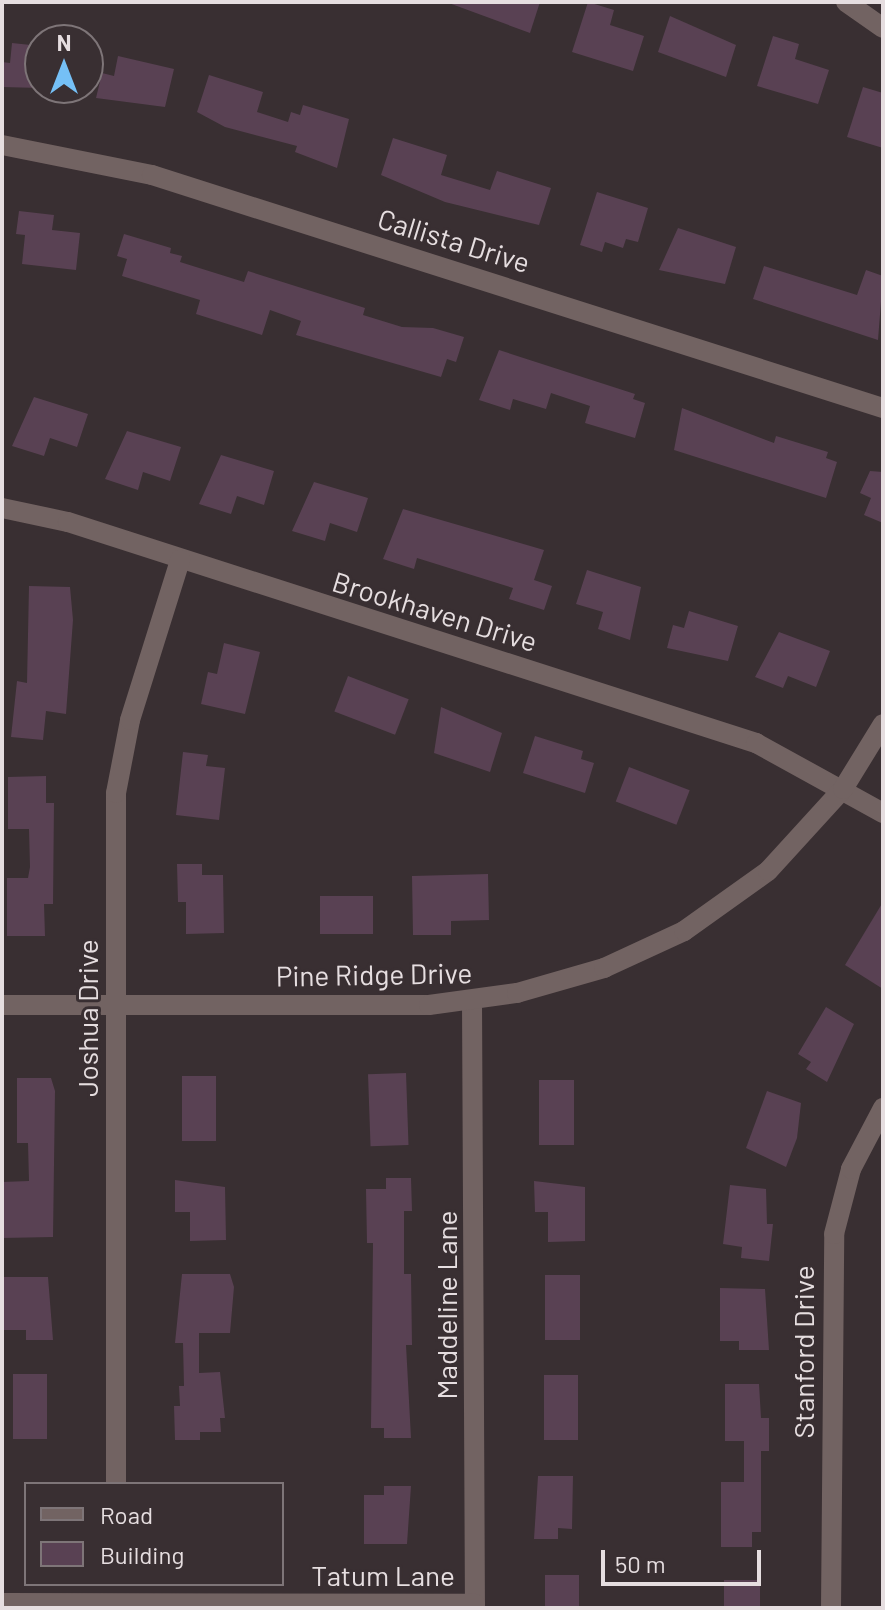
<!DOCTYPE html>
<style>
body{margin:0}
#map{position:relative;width:885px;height:1610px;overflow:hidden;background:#392f32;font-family:Barlow,sans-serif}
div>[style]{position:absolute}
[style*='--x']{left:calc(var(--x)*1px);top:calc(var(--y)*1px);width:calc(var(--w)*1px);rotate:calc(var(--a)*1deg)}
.building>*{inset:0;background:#594153;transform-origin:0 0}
.minor>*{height:20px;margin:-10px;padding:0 10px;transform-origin:10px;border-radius:10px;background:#726362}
span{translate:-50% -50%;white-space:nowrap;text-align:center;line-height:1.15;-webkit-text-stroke:6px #392f32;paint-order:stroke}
.street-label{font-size:28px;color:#e6dee0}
.frame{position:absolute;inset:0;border:4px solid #e6dee0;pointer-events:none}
.legend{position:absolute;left:24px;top:1482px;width:260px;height:104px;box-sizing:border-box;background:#392f32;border:2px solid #7e7578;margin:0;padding:10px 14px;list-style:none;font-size:24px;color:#e6dee0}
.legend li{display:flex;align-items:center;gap:16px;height:40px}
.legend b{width:40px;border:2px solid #7e7578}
.north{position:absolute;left:24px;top:24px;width:80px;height:80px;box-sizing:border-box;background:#392f32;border:2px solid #7e7578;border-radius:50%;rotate:0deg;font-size:22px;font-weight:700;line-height:32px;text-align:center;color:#e6dee0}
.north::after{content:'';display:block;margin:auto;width:28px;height:36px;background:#75c0f6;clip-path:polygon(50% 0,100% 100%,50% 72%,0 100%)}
.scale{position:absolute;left:601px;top:1550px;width:160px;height:36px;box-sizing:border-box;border:4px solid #e6dee0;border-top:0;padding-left:10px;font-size:24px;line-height:28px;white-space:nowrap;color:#e6dee0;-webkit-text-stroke:6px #392f32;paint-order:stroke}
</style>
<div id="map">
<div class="building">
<div style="clip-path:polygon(446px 2px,540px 2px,530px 33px)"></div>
<div style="clip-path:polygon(588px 2px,614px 10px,610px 25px,644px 36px,633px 71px,572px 52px)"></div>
<div style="clip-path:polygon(670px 16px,736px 45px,726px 77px,658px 52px)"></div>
<div style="clip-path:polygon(773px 36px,799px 44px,795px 59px,829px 70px,818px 104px,757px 86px)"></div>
<div style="clip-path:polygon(12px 43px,40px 46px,40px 88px,2px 87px,2px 62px,10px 63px)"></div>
<div style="clip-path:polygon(118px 56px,174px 69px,165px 107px,96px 98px,102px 73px,114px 76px)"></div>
<div style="clip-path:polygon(209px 75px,263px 92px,257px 112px,288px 122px,291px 112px,300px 115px,303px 105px,349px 119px,337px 168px,295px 152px,297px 146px,225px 127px,197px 112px)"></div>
<div style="clip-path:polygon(863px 87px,883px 93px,883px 148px,847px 137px)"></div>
<div style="clip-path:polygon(393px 138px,447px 155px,441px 175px,490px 190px,497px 171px,551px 188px,539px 225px,445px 202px,381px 175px)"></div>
<div style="clip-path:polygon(597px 192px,648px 208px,638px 242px,626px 239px,623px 248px,605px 242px,602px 252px,580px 245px)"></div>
<div style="clip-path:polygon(19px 211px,54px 215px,52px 230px,80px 233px,76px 270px,22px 264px,25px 235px,16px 234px)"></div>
<div style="clip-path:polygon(678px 228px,736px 247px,725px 284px,659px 270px)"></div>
<div style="clip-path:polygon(124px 234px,171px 248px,170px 253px,182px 256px,180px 262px,244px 282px,248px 271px,365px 308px,363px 315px,402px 327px,433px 328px,464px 337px,456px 362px,447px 359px,441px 377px,296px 335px,301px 321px,270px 310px,262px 335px,196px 314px,200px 300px,122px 276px,127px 259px,117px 256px)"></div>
<div style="clip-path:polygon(764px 266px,857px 295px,866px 270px,883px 276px,878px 340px,753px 299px)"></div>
<div style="clip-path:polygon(499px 350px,635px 394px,633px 399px,645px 403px,635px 438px,585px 423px,590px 406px,551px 393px,546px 409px,513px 399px,510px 410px,479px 400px)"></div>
<div style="clip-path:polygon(34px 397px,88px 414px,77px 447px,50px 438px,44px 456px,12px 446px)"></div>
<div style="clip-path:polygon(682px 408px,774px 443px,776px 436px,828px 452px,826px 458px,837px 462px,826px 498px,674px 450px)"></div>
<div style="clip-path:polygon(127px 431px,181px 447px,170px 481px,143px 472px,138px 490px,105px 479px)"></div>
<div style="clip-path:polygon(221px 455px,274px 471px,264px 505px,237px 496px,231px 514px,199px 504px)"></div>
<div style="clip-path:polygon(870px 471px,883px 472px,883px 523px,864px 515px,871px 498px,860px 493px)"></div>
<div style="clip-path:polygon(314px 482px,368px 498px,357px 532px,330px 523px,325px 541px,292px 531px)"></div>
<div style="clip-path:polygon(403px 509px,544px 550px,534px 580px,552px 586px,544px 610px,509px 599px,513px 588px,417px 558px,414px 569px,383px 559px)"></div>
<div style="clip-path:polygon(587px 570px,641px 587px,630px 640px,598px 629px,603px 612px,576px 604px)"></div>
<div style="clip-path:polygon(29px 586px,70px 587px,73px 620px,66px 714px,46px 711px,43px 740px,11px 737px,17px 681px,27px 683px)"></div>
<div style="clip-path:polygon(689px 611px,738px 626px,728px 661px,667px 648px,673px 625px,684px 628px)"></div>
<div style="clip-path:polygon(779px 632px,830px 651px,816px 687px,788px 676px,783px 688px,755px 677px)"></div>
<div style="clip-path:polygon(224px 643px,260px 652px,245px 714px,201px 704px,208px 672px,217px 674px)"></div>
<div style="left:348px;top:676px;width:65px;height:38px;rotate:21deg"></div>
<div style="clip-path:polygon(441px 707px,502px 733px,490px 772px,434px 753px)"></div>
<div style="clip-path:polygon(535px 736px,583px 751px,581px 759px,594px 763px,585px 793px,523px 773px)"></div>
<div style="clip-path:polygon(183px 752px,208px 755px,206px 766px,225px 768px,219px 820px,176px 815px)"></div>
<div style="left:629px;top:767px;width:65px;height:37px;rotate:21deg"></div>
<div style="clip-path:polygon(46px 776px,46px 803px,54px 803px,53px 904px,44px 904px,45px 936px,7px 936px,7px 878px,28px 878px,30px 867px,29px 829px,8px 829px,8px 777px)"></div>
<div style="clip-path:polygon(177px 864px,202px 864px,202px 875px,223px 875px,224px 933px,186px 934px,186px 902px,178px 902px)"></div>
<div style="clip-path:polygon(488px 874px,489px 920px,451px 921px,451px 935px,413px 935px,412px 876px)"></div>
<div style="left:320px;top:896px;width:53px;height:38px"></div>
<div style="clip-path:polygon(883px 902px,883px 989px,845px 965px)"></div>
<div style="clip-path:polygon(826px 1007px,854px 1024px,827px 1082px,806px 1069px,811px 1062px,798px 1054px)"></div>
<div style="left:406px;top:1073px;width:72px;height:38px;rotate:88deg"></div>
<div style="left:182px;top:1076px;width:34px;height:65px"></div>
<div style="clip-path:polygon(17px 1078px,51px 1078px,55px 1091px,53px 1237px,2px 1238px,2px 1182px,29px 1181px,28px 1143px,17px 1143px)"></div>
<div style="left:539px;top:1080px;width:35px;height:65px"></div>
<div style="clip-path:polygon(767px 1091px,801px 1103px,797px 1138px,786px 1167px,746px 1148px)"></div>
<div style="clip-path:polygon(386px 1178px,411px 1178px,412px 1211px,404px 1211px,404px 1274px,411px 1274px,412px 1345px,406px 1345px,411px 1438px,384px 1438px,384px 1428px,371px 1428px,373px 1243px,367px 1243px,366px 1189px,386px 1189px)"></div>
<div style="clip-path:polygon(175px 1180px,225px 1187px,226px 1240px,190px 1241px,190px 1212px,175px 1212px)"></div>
<div style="clip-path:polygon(534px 1181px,585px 1187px,585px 1241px,548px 1242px,548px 1212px,535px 1212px)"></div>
<div style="clip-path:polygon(730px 1185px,766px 1189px,767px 1224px,773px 1224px,769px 1261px,741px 1258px,742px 1247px,723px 1244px)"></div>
<div style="clip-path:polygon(182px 1274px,230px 1274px,234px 1287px,230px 1333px,199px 1333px,199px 1373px,220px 1372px,225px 1418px,220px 1418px,221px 1432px,200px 1432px,200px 1440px,175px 1440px,174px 1406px,180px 1406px,179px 1386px,184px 1386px,183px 1343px,175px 1343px)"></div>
<div style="left:545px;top:1275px;width:35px;height:65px"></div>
<div style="clip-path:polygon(4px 1277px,48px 1277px,53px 1340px,26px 1340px,26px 1330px,4px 1330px)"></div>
<div style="clip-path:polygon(720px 1288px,765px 1289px,769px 1350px,739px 1350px,739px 1341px,720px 1341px)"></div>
<div style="left:13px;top:1374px;width:34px;height:65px"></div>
<div style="left:544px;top:1375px;width:34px;height:65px"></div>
<div style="clip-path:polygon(725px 1384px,759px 1384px,761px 1418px,769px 1418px,769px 1451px,761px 1451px,761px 1532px,752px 1532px,752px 1547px,721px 1547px,721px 1482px,744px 1482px,744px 1441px,725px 1441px)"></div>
<div style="clip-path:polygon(538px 1476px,573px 1476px,572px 1529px,558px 1528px,558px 1539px,534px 1539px)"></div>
<div style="clip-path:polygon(384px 1486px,411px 1486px,407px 1544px,364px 1544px,364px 1495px,384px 1495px)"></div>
<div style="left:545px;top:1575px;width:34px;height:33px"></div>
<div style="left:724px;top:1580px;width:36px;height:28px"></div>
</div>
<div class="minor">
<div style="--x:846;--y:2;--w:45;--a:35.1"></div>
<div style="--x:2;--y:145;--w:153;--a:11.3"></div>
<div style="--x:152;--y:175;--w:767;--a:17.68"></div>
<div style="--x:2;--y:508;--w:67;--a:12"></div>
<div style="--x:68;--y:522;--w:723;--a:17.81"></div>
<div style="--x:756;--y:743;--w:145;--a:28.9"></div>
<div style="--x:472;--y:1001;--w:607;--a:89.72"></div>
<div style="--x:2;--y:1005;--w:427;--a:0"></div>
<div style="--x:429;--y:1005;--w:89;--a:-7.8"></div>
<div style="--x:517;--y:993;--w:91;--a:-16"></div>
<div style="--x:604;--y:968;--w:88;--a:-24.8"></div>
<div style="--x:684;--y:931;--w:103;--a:-35.5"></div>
<div style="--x:768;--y:871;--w:111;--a:-47.6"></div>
<div style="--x:843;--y:789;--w:76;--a:-58.4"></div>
<div style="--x:116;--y:1484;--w:691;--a:-90"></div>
<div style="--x:116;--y:793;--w:74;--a:-79.1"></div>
<div style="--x:130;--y:720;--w:168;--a:-72.6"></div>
<div style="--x:2;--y:1603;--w:473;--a:0.1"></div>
<div style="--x:831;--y:1608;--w:374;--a:-89.5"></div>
<div style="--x:834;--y:1234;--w:67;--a:-75.3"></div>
<div style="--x:851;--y:1169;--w:69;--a:-62.3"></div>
</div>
<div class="street-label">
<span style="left:454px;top:240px;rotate:17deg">Callista Drive</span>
<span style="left:435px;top:611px;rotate:17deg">Brookhaven Drive</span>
<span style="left:374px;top:974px;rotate:-1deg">Pine Ridge Drive</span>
<span style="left:87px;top:1018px;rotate:-90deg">Joshua Drive</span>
<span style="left:446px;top:1305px;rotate:-90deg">Maddeline Lane</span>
<span style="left:803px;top:1352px;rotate:-90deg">Stanford Drive</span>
<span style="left:383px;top:1575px">Tatum Lane</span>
</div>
<div class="frame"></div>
<ul class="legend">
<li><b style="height:10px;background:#726362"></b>Road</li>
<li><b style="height:22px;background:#594153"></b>Building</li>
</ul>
<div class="north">N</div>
<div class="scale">50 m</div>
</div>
